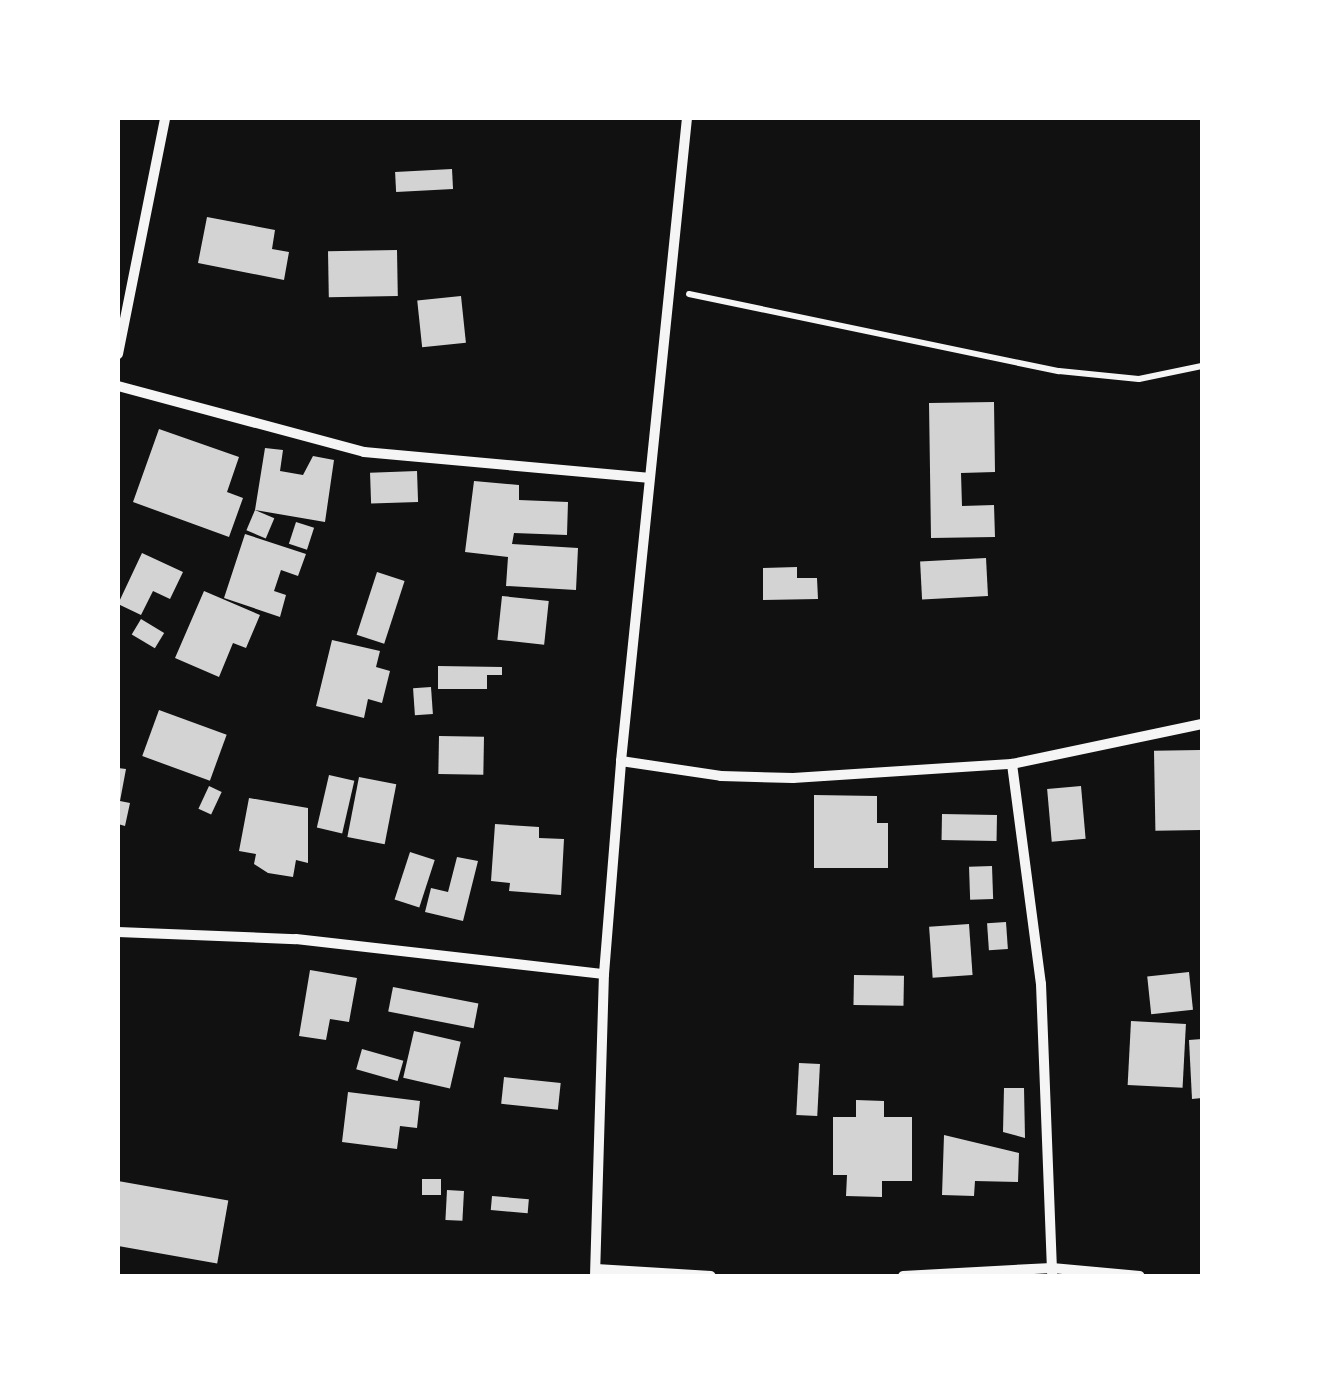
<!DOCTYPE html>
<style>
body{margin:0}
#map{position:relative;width:1320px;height:1394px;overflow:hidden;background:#111;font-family:"Archivo Narrow",sans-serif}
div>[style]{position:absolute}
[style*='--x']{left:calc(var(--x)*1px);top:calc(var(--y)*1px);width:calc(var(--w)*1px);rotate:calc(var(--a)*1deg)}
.building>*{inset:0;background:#d3d3d3;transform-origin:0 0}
.path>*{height:6px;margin:-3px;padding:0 3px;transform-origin:3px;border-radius:3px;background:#f5f5f5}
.minor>*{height:10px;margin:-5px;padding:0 5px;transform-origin:5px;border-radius:5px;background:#f5f5f5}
span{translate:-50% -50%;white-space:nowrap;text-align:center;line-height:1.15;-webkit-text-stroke:8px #fff;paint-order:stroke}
.frame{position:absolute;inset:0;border:120px solid #fff;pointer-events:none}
</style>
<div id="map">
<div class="building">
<div style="left:452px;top:169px;width:20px;height:57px;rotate:87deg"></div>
<div style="clip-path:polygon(207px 217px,275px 230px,272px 249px,289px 252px,284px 280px,198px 263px)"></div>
<div style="left:397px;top:250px;width:46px;height:69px;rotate:89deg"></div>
<div style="left:461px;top:296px;width:47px;height:44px;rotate:84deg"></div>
<div style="clip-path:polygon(994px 402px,995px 472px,961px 473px,962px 506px,994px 505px,995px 537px,931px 538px,929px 403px)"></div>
<div style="clip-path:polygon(159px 429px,239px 457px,227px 492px,243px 498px,229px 537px,133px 502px)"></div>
<div style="clip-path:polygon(265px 448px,283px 450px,280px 471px,303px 475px,313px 456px,334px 460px,325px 522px,255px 510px)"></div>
<div style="left:417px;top:471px;width:31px;height:47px;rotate:88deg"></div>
<div style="clip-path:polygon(474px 481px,519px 485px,519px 500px,568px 502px,567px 535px,514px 533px,512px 544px,578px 548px,576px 590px,506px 586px,508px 557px,465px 552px)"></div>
<div style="left:255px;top:510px;width:21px;height:22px;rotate:23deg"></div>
<div style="left:296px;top:522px;width:19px;height:23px;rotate:18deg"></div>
<div style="clip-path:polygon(245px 534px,306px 554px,298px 576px,281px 570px,274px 591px,286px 595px,280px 617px,224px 598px)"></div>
<div style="clip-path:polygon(142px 553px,183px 572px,170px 599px,153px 591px,141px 615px,118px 604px)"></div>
<div style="left:986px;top:558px;width:38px;height:66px;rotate:87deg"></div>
<div style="clip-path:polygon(797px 567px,797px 578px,817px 578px,818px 599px,763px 600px,763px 568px)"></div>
<div style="left:377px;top:572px;width:29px;height:66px;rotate:18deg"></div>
<div style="clip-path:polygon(204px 591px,260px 615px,246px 648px,233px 643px,219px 677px,175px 658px)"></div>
<div style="left:502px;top:596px;width:47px;height:44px;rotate:6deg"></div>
<div style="left:141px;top:619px;width:27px;height:18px;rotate:31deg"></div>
<div style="clip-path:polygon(332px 640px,380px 651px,376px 667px,390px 671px,382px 703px,368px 699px,364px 718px,316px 706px)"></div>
<div style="clip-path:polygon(438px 666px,502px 667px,502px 675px,487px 675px,487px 689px,438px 689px)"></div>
<div style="left:431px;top:687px;width:27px;height:18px;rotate:86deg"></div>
<div style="left:159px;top:710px;width:72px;height:49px;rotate:20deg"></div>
<div style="left:439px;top:736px;width:45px;height:38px;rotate:1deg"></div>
<div style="left:1200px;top:750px;width:80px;height:46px;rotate:89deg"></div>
<div style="clip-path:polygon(118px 768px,126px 769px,120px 801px,130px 803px,125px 826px,118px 824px)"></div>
<div style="left:329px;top:775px;width:26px;height:54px;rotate:13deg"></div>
<div style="left:359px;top:777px;width:38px;height:61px;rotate:11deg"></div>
<div style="left:209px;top:786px;width:14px;height:25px;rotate:25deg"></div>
<div style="left:1081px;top:786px;width:53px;height:34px;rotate:85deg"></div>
<div style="clip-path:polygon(814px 795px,877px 796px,877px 823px,888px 823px,888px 868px,814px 868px)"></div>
<div style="clip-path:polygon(249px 798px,308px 808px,308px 863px,296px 860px,293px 877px,268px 873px,254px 864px,256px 854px,239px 851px)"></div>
<div style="left:942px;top:814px;width:55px;height:26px;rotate:1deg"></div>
<div style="clip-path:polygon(495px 824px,539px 827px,539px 838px,564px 839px,561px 895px,509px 891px,510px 883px,491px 881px)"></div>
<div style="left:410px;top:852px;width:26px;height:50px;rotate:18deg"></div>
<div style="clip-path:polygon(457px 857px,478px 861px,463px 921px,425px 912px,431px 888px,448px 892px)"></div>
<div style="left:992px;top:866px;width:33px;height:23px;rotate:88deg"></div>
<div style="left:1006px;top:922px;width:27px;height:19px;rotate:86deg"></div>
<div style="left:969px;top:924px;width:51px;height:40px;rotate:86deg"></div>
<div style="clip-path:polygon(310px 970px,357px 978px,349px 1022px,330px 1019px,326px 1040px,299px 1036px)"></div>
<div style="left:1189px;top:972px;width:38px;height:42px;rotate:84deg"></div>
<div style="left:854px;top:975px;width:50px;height:30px;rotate:1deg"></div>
<div style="left:393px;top:987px;width:87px;height:25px;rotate:11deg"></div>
<div style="left:1131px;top:1021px;width:55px;height:64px;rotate:3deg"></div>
<div style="left:414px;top:1031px;width:48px;height:48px;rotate:13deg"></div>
<div style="clip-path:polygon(1202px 1039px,1202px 1098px,1192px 1099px,1189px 1040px)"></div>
<div style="left:362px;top:1049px;width:43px;height:21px;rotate:16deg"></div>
<div style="left:799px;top:1063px;width:21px;height:52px;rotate:3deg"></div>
<div style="left:504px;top:1077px;width:57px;height:27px;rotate:6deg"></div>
<div style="clip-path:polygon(1004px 1088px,1024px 1088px,1025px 1138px,1003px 1132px)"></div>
<div style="clip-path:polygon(348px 1092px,420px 1101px,417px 1128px,400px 1126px,397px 1149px,342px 1142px)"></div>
<div style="clip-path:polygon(856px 1100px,884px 1101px,884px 1117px,912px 1117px,912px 1181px,882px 1181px,882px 1197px,846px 1196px,847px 1175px,833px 1175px,833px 1117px,856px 1117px)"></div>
<div style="clip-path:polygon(944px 1135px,1019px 1153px,1018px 1182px,975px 1181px,974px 1196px,942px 1195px)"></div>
<div style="left:422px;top:1179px;width:19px;height:16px"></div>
<div style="left:118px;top:1181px;width:112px;height:64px;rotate:10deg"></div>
<div style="left:447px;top:1190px;width:17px;height:30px;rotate:3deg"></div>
<div style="left:492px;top:1196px;width:37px;height:14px;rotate:5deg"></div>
</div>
<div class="path">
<div style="--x:689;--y:294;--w:378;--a:11.8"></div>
<div style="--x:1059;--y:371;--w:80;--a:5.7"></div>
<div style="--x:1139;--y:379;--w:64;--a:-11.7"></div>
</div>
<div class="minor">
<div style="--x:118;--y:354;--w:241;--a:-78.7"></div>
<div style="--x:118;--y:386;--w:255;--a:15"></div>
<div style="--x:364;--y:452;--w:285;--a:5.2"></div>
<div style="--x:621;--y:761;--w:101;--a:8.5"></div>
<div style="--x:721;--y:776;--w:72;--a:1.6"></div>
<div style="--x:793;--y:778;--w:219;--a:-3.7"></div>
<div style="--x:1012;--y:764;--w:194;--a:-11.9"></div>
<div style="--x:1012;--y:764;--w:222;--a:82.5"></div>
<div style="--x:1041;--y:984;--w:292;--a:87.8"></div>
<div style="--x:118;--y:932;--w:178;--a:2.3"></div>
<div style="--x:296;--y:939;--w:310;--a:6.5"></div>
<div style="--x:596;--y:1269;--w:115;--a:3.5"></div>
<div style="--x:595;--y:1276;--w:302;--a:-88.3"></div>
<div style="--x:604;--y:974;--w:214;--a:-85.4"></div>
<div style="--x:621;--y:761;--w:646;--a:-84.14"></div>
<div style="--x:903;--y:1276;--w:149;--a:-3.1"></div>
<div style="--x:1052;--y:1268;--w:88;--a:5.2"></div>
</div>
<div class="frame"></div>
</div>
